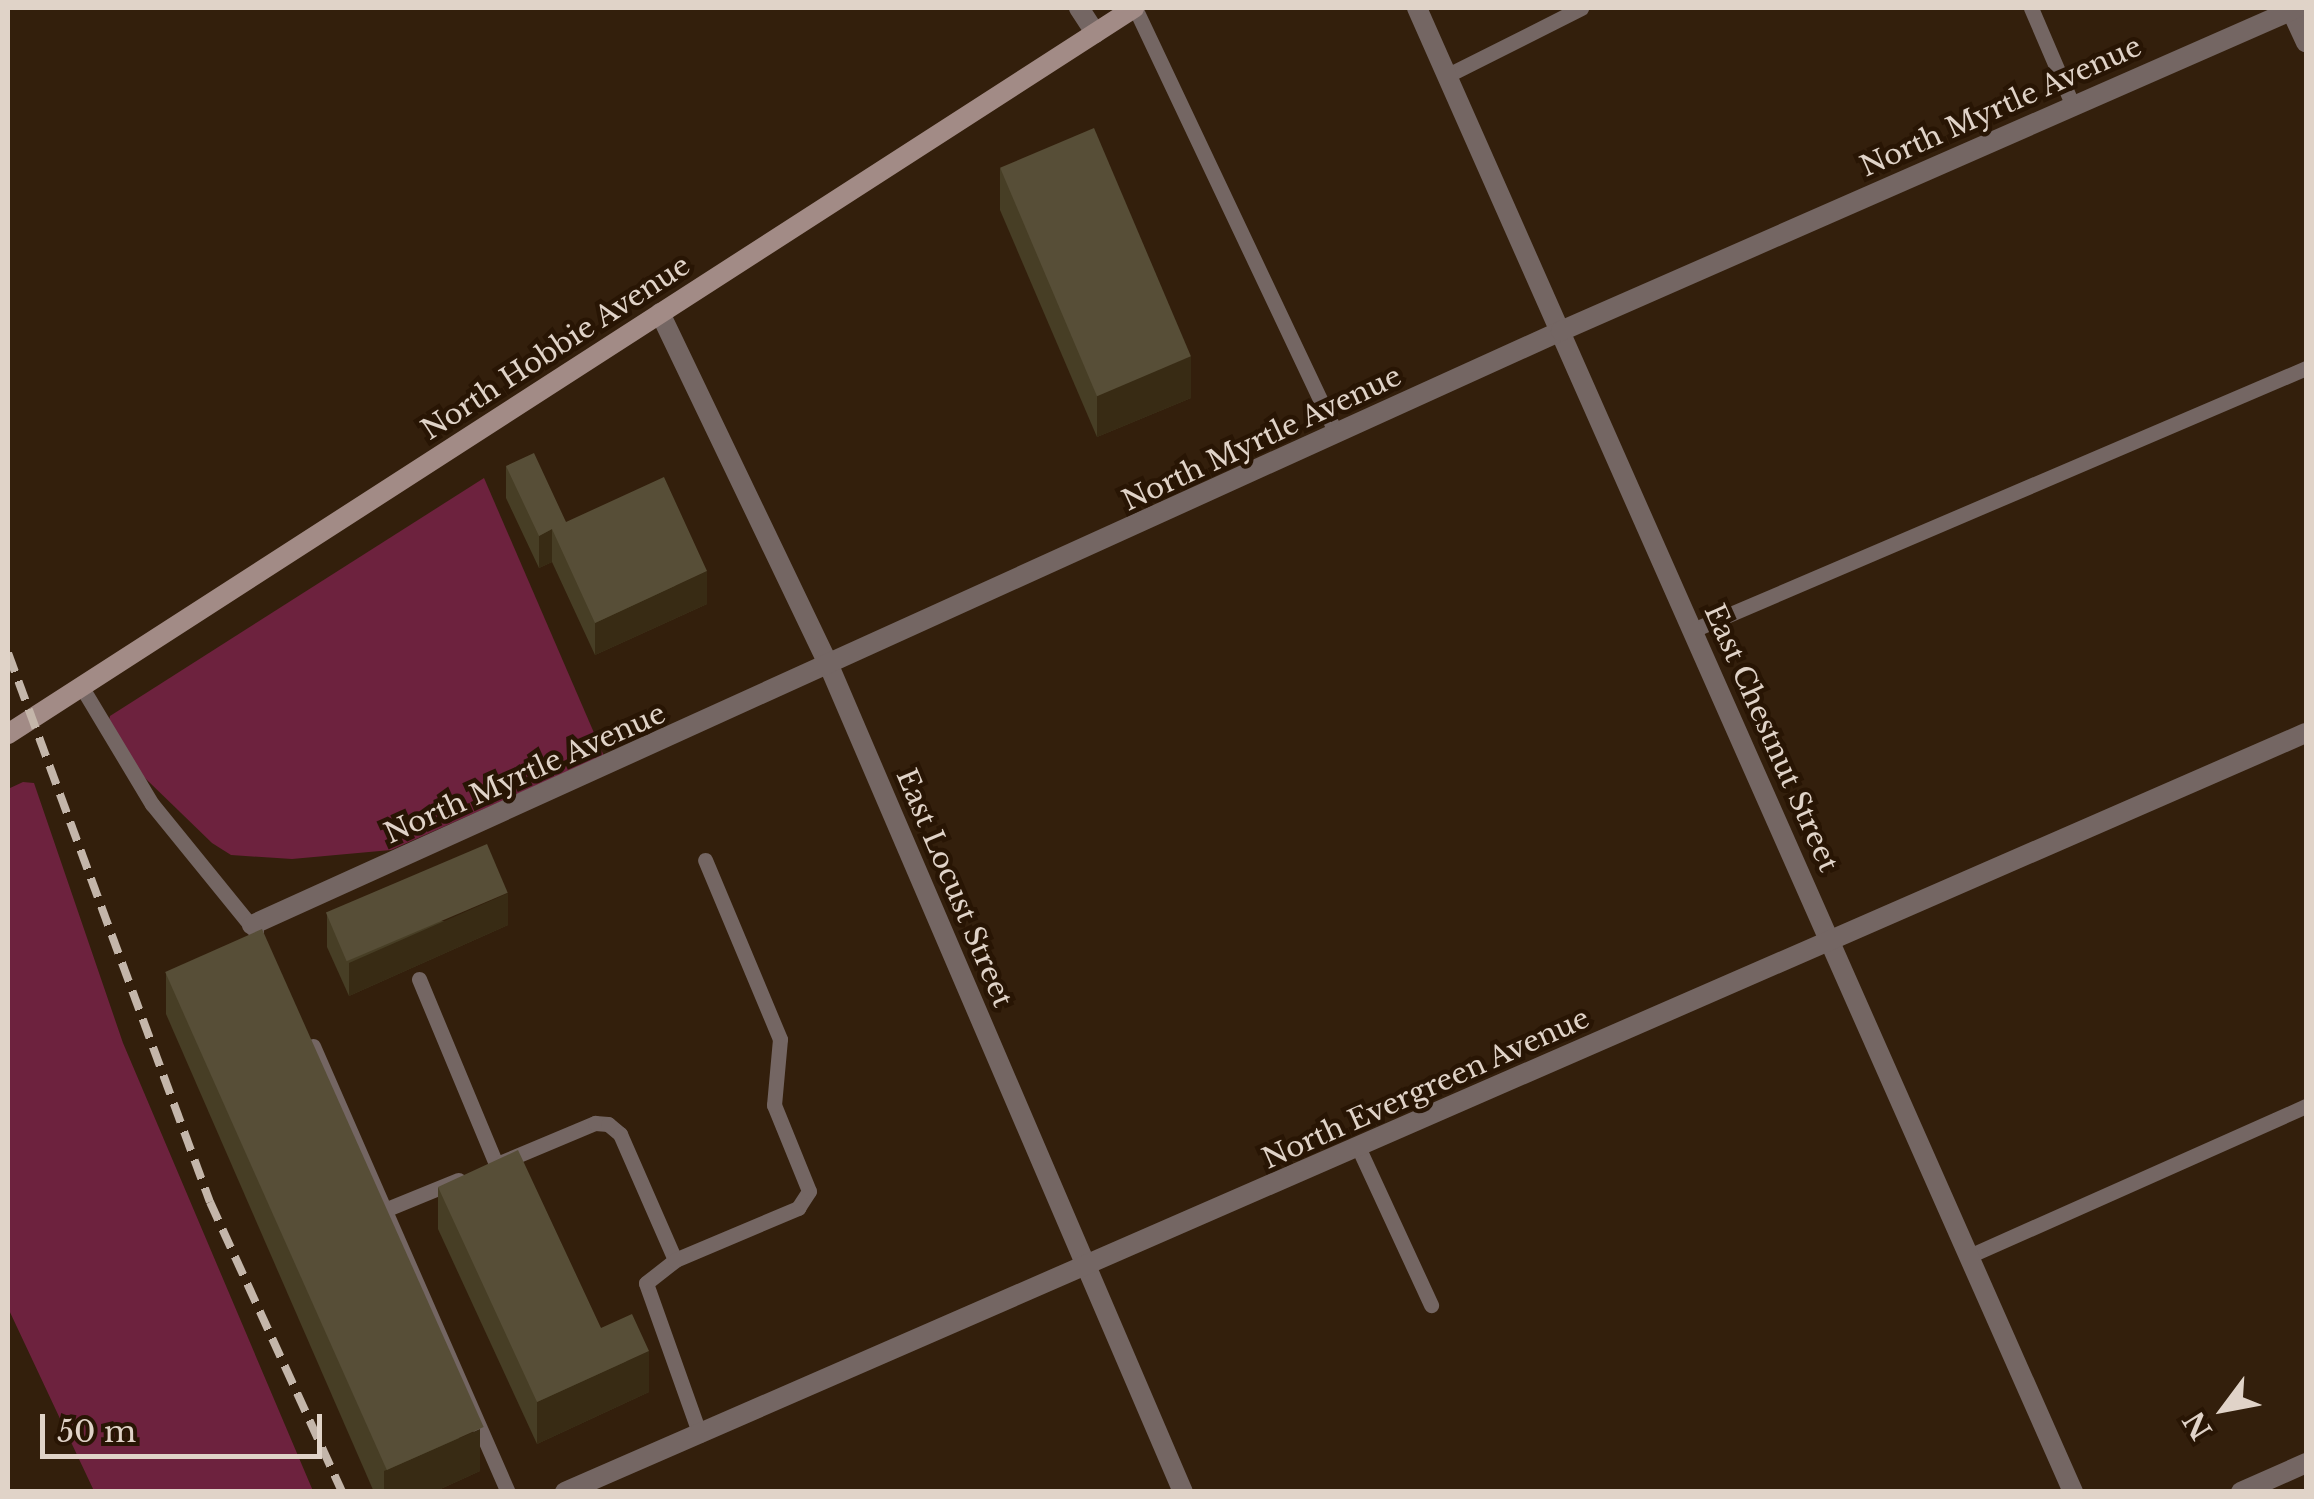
<!DOCTYPE html>
<style>
body{margin:0}
#map{position:relative;width:2314px;height:1499px;overflow:hidden;background:#331f0c;font-family:"Libre Baskerville",serif}
div>[style]{position:absolute}
[style*='--x']{left:calc(var(--x)*1px);top:calc(var(--y)*1px);width:calc(var(--w)*1px);rotate:calc(var(--a)*1deg)}
.green>*{inset:0;background:#6d223e}
.lane>*{height:15px;margin:-7.5px;padding:0 7.5px;transform-origin:7.5px;border-radius:7.5px;background:#746663}
.street>*{height:20px;margin:-10px;padding:0 10px;transform-origin:10px;border-radius:10px;background:#746663}
.secondary>*{height:20px;margin:-10px;padding:0 10px;transform-origin:10px;border-radius:10px;background:#a28b86}
.rail>*{height:8px;margin-top:-4px;transform-origin:0;background:repeating-linear-gradient(90deg,#c4b6aa 0 20px,transparent 0 30px)}
.wall>*{inset:0;background:#473e25}
.shaded-wall>*{inset:0;background:#382b14}
.building>*{inset:0;background:#574e37;transform-origin:0 0}
span{translate:-50% -50%;white-space:nowrap;text-align:center;line-height:1.15;-webkit-text-stroke:9px #281504;paint-order:stroke}
.street-label{font-size:28px;color:#e0d3c8}
.frame{position:absolute;inset:0;border:10px solid #e0d3c8;pointer-events:none}
.north{position:absolute;left:2174px;top:1359px;width:100px;height:100px;-webkit-text-stroke:8px #281504;paint-order:stroke;rotate:238deg;font-size:28px;font-weight:700;line-height:40px;text-align:center;color:#e0d3c8}
.north::after{content:'';display:block;margin:auto;width:35px;height:45px;background:#e0d3c8;clip-path:polygon(50% 0,100% 100%,50% 72%,0 100%)}
.scale{position:absolute;left:40px;top:1414px;width:282px;height:45px;box-sizing:border-box;border:5px solid #e0d3c8;border-top:0;padding-left:12px;font-size:30px;line-height:35px;white-space:nowrap;color:#e0d3c8;-webkit-text-stroke:8px #281504;paint-order:stroke}
</style>
<div id="map">
<div class="green">
<div style="clip-path:polygon(484px 478px,604px 756px,391px 850px,292px 859px,231px 855px,212px 843px,115px 749px,107px 730px,110px 716px)"></div>
<div style="clip-path:polygon(23px 782px,34px 783px,123px 1043px,313px 1491px,94px 1491px,8px 1308px,8px 789px)"></div>
</div>
<div class="lane">
<div style="--x:1135;--y:8;--w:471;--a:64.7"></div>
<div style="--x:2031;--y:8;--w:107;--a:66.8"></div>
<div style="--x:1448;--y:75;--w:149;--a:-26.7"></div>
<div style="--x:1693;--y:630;--w:667;--a:-23.14"></div>
<div style="--x:81;--y:686;--w:138;--a:59"></div>
<div style="--x:152;--y:804;--w:165;--a:50.9"></div>
<div style="--x:419;--y:979;--w:200;--a:67.4"></div>
<div style="--x:313;--y:1046;--w:487;--a:66.4"></div>
<div style="--x:1359;--y:1149;--w:172;--a:65.2"></div>
<div style="--x:502;--y:1162;--w:101;--a:-22.8"></div>
<div style="--x:595;--y:1123;--w:13;--a:4"></div>
<div style="--x:608;--y:1124;--w:16;--a:40"></div>
<div style="--x:620;--y:1134;--w:137;--a:66.4"></div>
<div style="--x:387;--y:1209;--w:77;--a:-22.2"></div>
<div style="--x:1969;--y:1256;--w:369;--a:-24"></div>
<div style="--x:700;--y:1435;--w:161;--a:-109.6"></div>
<div style="--x:646;--y:1283;--w:37;--a:-38"></div>
<div style="--x:675;--y:1260;--w:134;--a:-22.9"></div>
<div style="--x:798;--y:1208;--w:20;--a:-57"></div>
<div style="--x:809;--y:1191;--w:93;--a:-112.1"></div>
<div style="--x:774;--y:1105;--w:66;--a:-84.8"></div>
<div style="--x:780;--y:1039;--w:194;--a:-112.7"></div>
</div>
<div class="street">
<div style="--x:1079;--y:8;--w:30;--a:57"></div>
<div style="--x:1417;--y:8;--w:1623;--a:66.15"></div>
<div style="--x:2290;--y:8;--w:38;--a:65"></div>
<div style="--x:660;--y:313;--w:394;--a:64.4"></div>
<div style="--x:830;--y:668;--w:896;--a:66.81"></div>
<div style="--x:252;--y:925;--w:1437;--a:-24.41"></div>
<div style="--x:1561;--y:331;--w:804;--a:-23.69"></div>
<div style="--x:565;--y:1492;--w:1899;--a:-23.56"></div>
<div style="--x:2241;--y:1492;--w:71;--a:-24"></div>
</div>
<div class="secondary">
<div style="--x:8;--y:734;--w:1340;--a:-32.81"></div>
</div>
<div class="rail">
<div style="--x:8;--y:653;--w:585;--a:69.8"></div>
<div style="--x:210;--y:1202;--w:319;--a:65.5"></div>
</div>
<div class="wall">
<div style="clip-path:polygon(1000px 168px,1191px 398px,1097px 437px,1000px 210px)"></div>
<div style="clip-path:polygon(506px 466px,566px 522px,707px 604px,595px 655px,552px 562px,539px 568px,506px 498px)"></div>
<div style="clip-path:polygon(327px 914px,508px 925px,349px 996px,327px 947px)"></div>
<div style="clip-path:polygon(166px 973px,480px 1471px,434px 1492px,374px 1492px,166px 1014px)"></div>
<div style="clip-path:polygon(438px 1187px,601px 1328px,649px 1392px,537px 1444px,438px 1229px)"></div>
</div>
<div class="shaded-wall">
<div style="clip-path:polygon(1191px 356px,1191px 398px,1097px 437px,1097px 395px)"></div>
<div style="clip-path:polygon(552px 529px,552px 562px,539px 568px,539px 536px)"></div>
<div style="clip-path:polygon(707px 571px,707px 604px,595px 655px,595px 623px)"></div>
<div style="clip-path:polygon(508px 893px,508px 925px,349px 996px,349px 963px)"></div>
<div style="clip-path:polygon(649px 1351px,649px 1392px,537px 1444px,537px 1402px)"></div>
<div style="clip-path:polygon(480px 1429px,480px 1471px,434px 1492px,384px 1492px,384px 1471px)"></div>
</div>
<div class="building">
<div style="left:1094px;top:128px;width:248px;height:102px;rotate:67deg"></div>
<div style="clip-path:polygon(534px 453px,566px 522px,664px 477px,707px 571px,595px 623px,552px 529px,539px 536px,506px 466px)"></div>
<div style="left:487px;top:844px;width:53px;height:175px;rotate:67deg"></div>
<div style="left:262px;top:929px;width:545px;height:106px;rotate:66deg"></div>
<div style="clip-path:polygon(518px 1150px,601px 1328px,632px 1314px,649px 1351px,537px 1402px,438px 1187px)"></div>
</div>
<div class="street-label">
<span style="left:2001px;top:107px;rotate:-24deg">North Myrtle Avenue</span>
<span style="left:556px;top:348px;rotate:-33deg">North Hobbie Avenue</span>
<span style="left:1262px;top:439px;rotate:-25deg">North Myrtle Avenue</span>
<span style="left:1771px;top:738px;rotate:66deg">East Chestnut Street</span>
<span style="left:525px;top:774px;rotate:-24deg">North Myrtle Avenue</span>
<span style="left:954px;top:888px;rotate:67deg">East Locust Street</span>
<span style="left:1426px;top:1089px;rotate:-24deg">North Evergreen Avenue</span>
</div>
<div class="frame"></div>
<div class="north">N</div>
<div class="scale">50 m</div>
</div>
